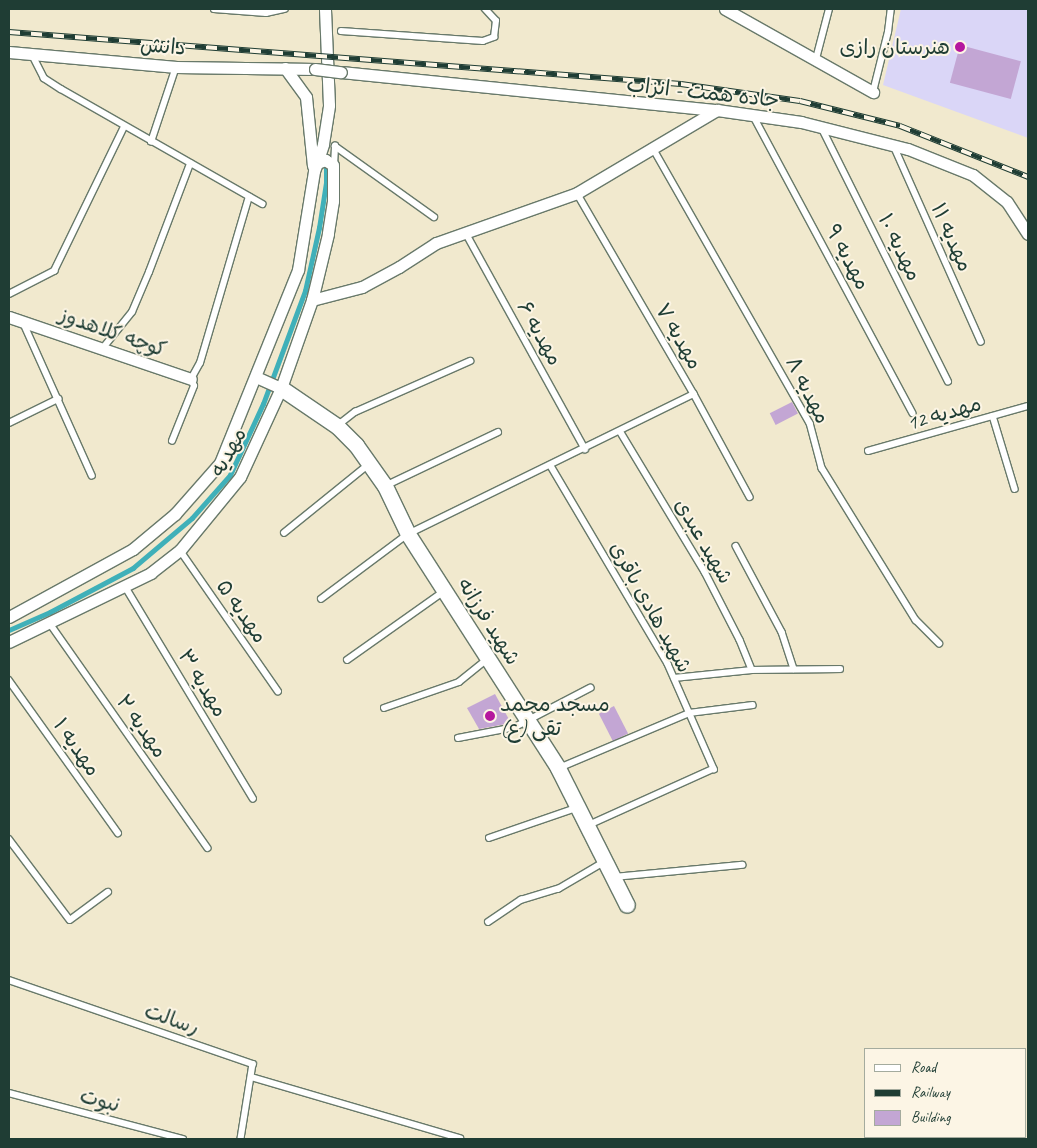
<!DOCTYPE html>
<meta charset="utf-8">
<style>
body{margin:0}
#map{position:relative;width:1037px;height:1148px;overflow:hidden;background:#f1e9ce;font-family:Caveat,"Playpen Sans Arabic",sans-serif}
div>[style]{position:absolute}
[style*='--x']{left:calc(var(--x)*1px);top:calc(var(--y)*1px);width:calc(var(--w)*1px);rotate:calc(var(--a)*1deg)}
.built>*{inset:0;background:#dad6f7}
.stream>*{height:4.5px;margin:-2.25px;padding:0 2.25px;transform-origin:2.25px;border-radius:2.25px;background:#3fb0b9}
.building>*{inset:0;background:#c3a6d4;transform-origin:0 0}
.roads{filter:drop-shadow(1px 0 #68796a) drop-shadow(-1px 0 #68796a) drop-shadow(0 1px #68796a) drop-shadow(0 -1px #68796a)}
.service>*{height:5.5px;margin:-2.75px;padding:0 2.75px;transform-origin:2.75px;border-radius:2.75px;background:#fff}
.minor>*{height:11px;margin:-5.5px;padding:0 5.5px;transform-origin:5.5px;border-radius:5.5px;background:#fff}
.tertiary>*{height:15px;margin:-7.5px;padding:0 7.5px;transform-origin:7.5px;border-radius:7.5px;background:#fff}
.rail>*{height:5.5px;margin-top:-2.75px;transform-origin:0;background:repeating-linear-gradient(90deg,#fcf5e5 0 11px,#1f3d34 0 22px);box-sizing:border-box;border-block:1px solid #1f3d34}
.bridges{filter:drop-shadow(1px 0 #68796a) drop-shadow(-1px 0 #68796a) drop-shadow(0 1px #68796a) drop-shadow(0 -1px #68796a)}
.minor-bridge>*{height:11px;margin:-5.5px;padding:0 5.5px;transform-origin:5.5px;border-radius:5.5px;background:#fff}
.dots>*{width:14px;height:14px;translate:-50% -50%;box-sizing:border-box;border:2px solid #fcf5e5;border-radius:50%}
span{translate:-50% -50%;white-space:nowrap;text-align:center;line-height:1.15;-webkit-text-stroke:4px #fcf5e5;paint-order:stroke}
.street-label{font-size:21px;color:#1f3d34}
.poi-label{font-size:21px;color:#1f3d34}
.right{translate:-100% -50%;text-align:right}
.left{translate:0 -50%;text-align:left}
.frame{position:absolute;inset:0;border:10px solid #1f3d34;pointer-events:none}
.legend{position:absolute;left:864px;top:1048px;width:162px;height:90px;box-sizing:border-box;background:#fcf5e5;border:1px solid #a4ab9e;margin:0;padding:6px 9px;list-style:none;font-size:15px;color:#1f3d34}
.legend li{display:flex;align-items:center;gap:10px;height:25px}
.legend b{width:25px;border:1px solid #a4ab9e}
</style>
<div id="map">
<div class="built">
<div style="clip-path:polygon(901px 9px,1028px 9px,1028px 138px,883px 85px)"></div>
</div>
<div class="stream">
<div style="--x:9;--y:630;--w:45;--a:-23.7"></div>
<div style="--x:50;--y:612;--w:94;--a:-27.9"></div>
<div style="--x:133;--y:568;--w:77;--a:-40.3"></div>
<div style="--x:192;--y:518;--w:57;--a:-48.5"></div>
<div style="--x:230;--y:475;--w:78;--a:-65.1"></div>
<div style="--x:263;--y:404;--w:121;--a:-69.6"></div>
<div style="--x:305;--y:291;--w:65;--a:-77.5"></div>
<div style="--x:319;--y:228;--w:46;--a:-81.2"></div>
<div style="--x:326;--y:183;--w:21;--a:-90"></div>
</div>
<div class="building">
<div style="left:960px;top:45px;width:63px;height:39px;rotate:15deg"></div>
<div style="left:792px;top:402px;width:13px;height:25px;rotate:63deg"></div>
<div style="clip-path:polygon(495px 694px,511px 723px,479px 729px,467px 708px)"></div>
<div style="left:614px;top:706px;width:31px;height:17px;rotate:63deg"></div>
</div>
<div class="roads">
<div class="service">
<div style="--x:214;--y:9;--w:52;--a:4.4"></div>
<div style="--x:266;--y:13;--w:19;--a:-12"></div>
<div style="--x:341;--y:31;--w:142;--a:4"></div>
<div style="--x:483;--y:41;--w:12;--a:-20"></div>
<div style="--x:494;--y:37;--w:16;--a:-83"></div>
<div style="--x:496;--y:21;--w:16;--a:-133"></div>
<div style="--x:32;--y:54;--w:27;--a:63"></div>
<div style="--x:44;--y:78;--w:20;--a:33"></div>
<div style="--x:61;--y:89;--w:232;--a:29.7"></div>
<div style="--x:816;--y:59;--w:52;--a:-75.4"></div>
<div style="--x:873;--y:92;--w:62;--a:-76"></div>
<div style="--x:888;--y:32;--w:23;--a:-83"></div>
<div style="--x:753;--y:115;--w:338;--a:61.8"></div>
<div style="--x:822;--y:128;--w:283;--a:63.5"></div>
<div style="--x:151;--y:142;--w:79;--a:-71.6"></div>
<div style="--x:894;--y:146;--w:214;--a:66"></div>
<div style="--x:653;--y:148;--w:317;--a:60.3"></div>
<div style="--x:810;--y:423;--w:47;--a:75.1"></div>
<div style="--x:822;--y:468;--w:179;--a:58.3"></div>
<div style="--x:916;--y:620;--w:33;--a:45"></div>
<div style="--x:334;--y:166;--w:20;--a:-87"></div>
<div style="--x:335;--y:146;--w:122;--a:35.6"></div>
<div style="--x:577;--y:193;--w:233;--a:59.8"></div>
<div style="--x:694;--y:394;--w:117;--a:61.5"></div>
<div style="--x:466;--y:233;--w:247;--a:61.1"></div>
<div style="--x:9;--y:294;--w:51;--a:-27.1"></div>
<div style="--x:54;--y:271;--w:160;--a:-64.1"></div>
<div style="--x:24;--y:324;--w:166;--a:65.8"></div>
<div style="--x:103;--y:348;--w:46;--a:-51.1"></div>
<div style="--x:132;--y:312;--w:43;--a:-67"></div>
<div style="--x:149;--y:272;--w:116;--a:-69.2"></div>
<div style="--x:993;--y:416;--w:76;--a:73.2"></div>
<div style="--x:9;--y:423;--w:55;--a:-26.1"></div>
<div style="--x:337;--y:426;--w:23;--a:-38"></div>
<div style="--x:355;--y:412;--w:126;--a:-23.9"></div>
<div style="--x:620;--y:431;--w:165;--a:58.9"></div>
<div style="--x:705;--y:572;--w:76;--a:62.8"></div>
<div style="--x:740;--y:640;--w:32;--a:68"></div>
<div style="--x:172;--y:441;--w:59;--a:-68.2"></div>
<div style="--x:194;--y:386;--w:8;--a:-113"></div>
<div style="--x:191;--y:379;--w:18;--a:-61"></div>
<div style="--x:200;--y:363;--w:173;--a:-73.6"></div>
<div style="--x:868;--y:451;--w:166;--a:-15.7"></div>
<div style="--x:551;--y:466;--w:230;--a:59.4"></div>
<div style="--x:668;--y:664;--w:115;--a:66.3"></div>
<div style="--x:714;--y:769;--w:138;--a:155.7"></div>
<div style="--x:385;--y:486;--w:125;--a:-25.5"></div>
<div style="--x:284;--y:533;--w:108;--a:-39"></div>
<div style="--x:736;--y:546;--w:98;--a:61.9"></div>
<div style="--x:782;--y:632;--w:39;--a:72"></div>
<div style="--x:180;--y:550;--w:172;--a:55.2"></div>
<div style="--x:125;--y:586;--w:248;--a:58.9"></div>
<div style="--x:321;--y:599;--w:109;--a:-36.8"></div>
<div style="--x:408;--y:534;--w:318;--a:-26.1"></div>
<div style="--x:49;--y:622;--w:276;--a:54.9"></div>
<div style="--x:347;--y:660;--w:118;--a:-35.3"></div>
<div style="--x:674;--y:678;--w:78;--a:-5.9"></div>
<div style="--x:752;--y:670;--w:88;--a:-0.7"></div>
<div style="--x:9;--y:680;--w:188;--a:54.5"></div>
<div style="--x:384;--y:708;--w:79;--a:-19.1"></div>
<div style="--x:459;--y:682;--w:36;--a:-39"></div>
<div style="--x:458;--y:738;--w:58;--a:-10.9"></div>
<div style="--x:515;--y:727;--w:85;--a:-27.5"></div>
<div style="--x:559;--y:768;--w:141;--a:-22.9"></div>
<div style="--x:689;--y:713;--w:64;--a:-7.1"></div>
<div style="--x:489;--y:838;--w:92;--a:-19"></div>
<div style="--x:9;--y:839;--w:101;--a:53"></div>
<div style="--x:70;--y:920;--w:47;--a:-36.4"></div>
<div style="--x:614;--y:877;--w:129;--a:-5.4"></div>
<div style="--x:488;--y:922;--w:40;--a:-34"></div>
<div style="--x:521;--y:900;--w:39;--a:-17"></div>
<div style="--x:558;--y:889;--w:53;--a:-30.4"></div>
<div style="--x:9;--y:980;--w:258;--a:19"></div>
<div style="--x:253;--y:1064;--w:76;--a:99.1"></div>
<div style="--x:251;--y:1077;--w:218;--a:16.3"></div>
<div style="--x:9;--y:1093;--w:180;--a:14.8"></div>
</div>
<div class="minor">
<div style="--x:725;--y:9;--w:170;--a:29.3"></div>
<div style="--x:9;--y:52;--w:168;--a:5.1"></div>
<div style="--x:176;--y:67;--w:139;--a:0.8"></div>
<div style="--x:285;--y:68;--w:36;--a:54"></div>
<div style="--x:306;--y:97;--w:69;--a:84.2"></div>
<div style="--x:341;--y:72;--w:378;--a:5.8"></div>
<div style="--x:717;--y:110;--w:85;--a:8.1"></div>
<div style="--x:801;--y:122;--w:110;--a:14.2"></div>
<div style="--x:908;--y:149;--w:70;--a:21.8"></div>
<div style="--x:973;--y:175;--w:43;--a:38.5"></div>
<div style="--x:1007;--y:202;--w:38;--a:57"></div>
<div style="--x:317;--y:163;--w:20;--a:-72"></div>
<div style="--x:323;--y:144;--w:39;--a:-81"></div>
<div style="--x:329;--y:105;--w:96;--a:-92.4"></div>
<div style="--x:312;--y:300;--w:52;--a:-14.6"></div>
<div style="--x:362;--y:287;--w:42;--a:-28.4"></div>
<div style="--x:399;--y:267;--w:44;--a:-33"></div>
<div style="--x:436;--y:243;--w:150;--a:-19.5"></div>
<div style="--x:577;--y:193;--w:163;--a:-30.7"></div>
<div style="--x:9;--y:317;--w:192;--a:18.8"></div>
<div style="--x:256;--y:377;--w:27;--a:24"></div>
<div style="--x:9;--y:617;--w:141;--a:-28.7"></div>
<div style="--x:133;--y:549;--w:55;--a:-39.8"></div>
<div style="--x:175;--y:514;--w:68;--a:-48.6"></div>
<div style="--x:220;--y:463;--w:208;--a:-68"></div>
<div style="--x:298;--y:270;--w:100;--a:-80.8"></div>
<div style="--x:314;--y:171;--w:9;--a:-69"></div>
<div style="--x:317;--y:163;--w:9;--a:-21"></div>
<div style="--x:325;--y:160;--w:9;--a:32"></div>
<div style="--x:333;--y:165;--w:36;--a:90"></div>
<div style="--x:333;--y:201;--w:33;--a:99"></div>
<div style="--x:328;--y:234;--w:68;--a:103.6"></div>
<div style="--x:312;--y:300;--w:93;--a:109.4"></div>
<div style="--x:281;--y:388;--w:98;--a:114.7"></div>
<div style="--x:240;--y:477;--w:94;--a:129.4"></div>
<div style="--x:180;--y:550;--w:37;--a:142"></div>
<div style="--x:151;--y:573;--w:158;--a:154.1"></div>
</div>
<div class="tertiary">
<div style="--x:281;--y:388;--w:68;--a:34.2"></div>
<div style="--x:337;--y:426;--w:27;--a:45"></div>
<div style="--x:356;--y:445;--w:50;--a:54.7"></div>
<div style="--x:385;--y:486;--w:53;--a:64.4"></div>
<div style="--x:408;--y:534;--w:278;--a:57.3"></div>
<div style="--x:558;--y:768;--w:153;--a:63.3"></div>
</div>
</div>
<div class="rail">
<div style="--x:9;--y:32;--w:674;--a:4.42"></div>
<div style="--x:681;--y:84;--w:120;--a:8.1"></div>
<div style="--x:800;--y:101;--w:103;--a:14"></div>
<div style="--x:900;--y:126;--w:138;--a:21.7"></div>
</div>
<div class="bridges">
<div class="minor-bridge">
<div style="--x:315;--y:69;--w:26;--a:7"></div>
</div>
</div>
<div class="dots">
<div style="left:960px;top:47px;background:#b5179e"></div>
<div style="left:490px;top:716px;background:#b5179e"></div>
</div>
<div class="street-label">
<span style="left:163px;top:46px;rotate:4deg">دانش</span>
<span style="left:703px;top:92px;rotate:6deg">جاده همت - انزاب</span>
<span style="left:952px;top:237px;rotate:66deg">مهدیه ۱۱</span>
<span style="left:900px;top:247px;rotate:64deg">مهدیه ۱۰</span>
<span style="left:848px;top:257px;rotate:62deg">مهدیه ۹</span>
<span style="left:113px;top:332px;rotate:19deg">کوچه کلاهدوز</span>
<span style="left:540px;top:333px;rotate:61deg">مهدیه ۶</span>
<span style="left:679px;top:336px;rotate:60deg">مهدیه ۷</span>
<span style="left:808px;top:390px;rotate:63deg">مهدیه ۸</span>
<span style="left:944px;top:413px;rotate:-16deg">مهدیه 12</span>
<span style="left:228px;top:452px;rotate:-61deg">مهدیه</span>
<span style="left:704px;top:541px;rotate:60deg">شهید عبدی</span>
<span style="left:651px;top:607px;rotate:61deg">شهید هادی باقری</span>
<span style="left:242px;top:611px;rotate:55deg">مهدیه ۵</span>
<span style="left:489px;top:621px;rotate:58deg">شهید فرزانه</span>
<span style="left:203px;top:683px;rotate:59deg">مهدیه ۳</span>
<span style="left:142px;top:726px;rotate:55deg">مهدیه ۲</span>
<span style="left:77px;top:747px;rotate:55deg">مهدیه ۱</span>
<span style="left:172px;top:1019px;rotate:19deg">رسالت</span>
<span style="left:100px;top:1100px;rotate:15deg">نبوت</span>
</div>
<div class="poi-label">
<span class="right" style="left:950px;top:47px">هنرستان رازی</span>
<span class="left" style="left:500px;top:716px">مسجد محمد<br>تقی (ع)</span>
</div>
<div class="frame"></div>
<ul class="legend">
<li><b style="height:6px;background:#fff"></b>Road</li>
<li><b style="height:6px;background:#1f3d34"></b>Railway</li>
<li><b style="height:14px;background:#c3a6d4"></b>Building</li>
</ul>
</div>
